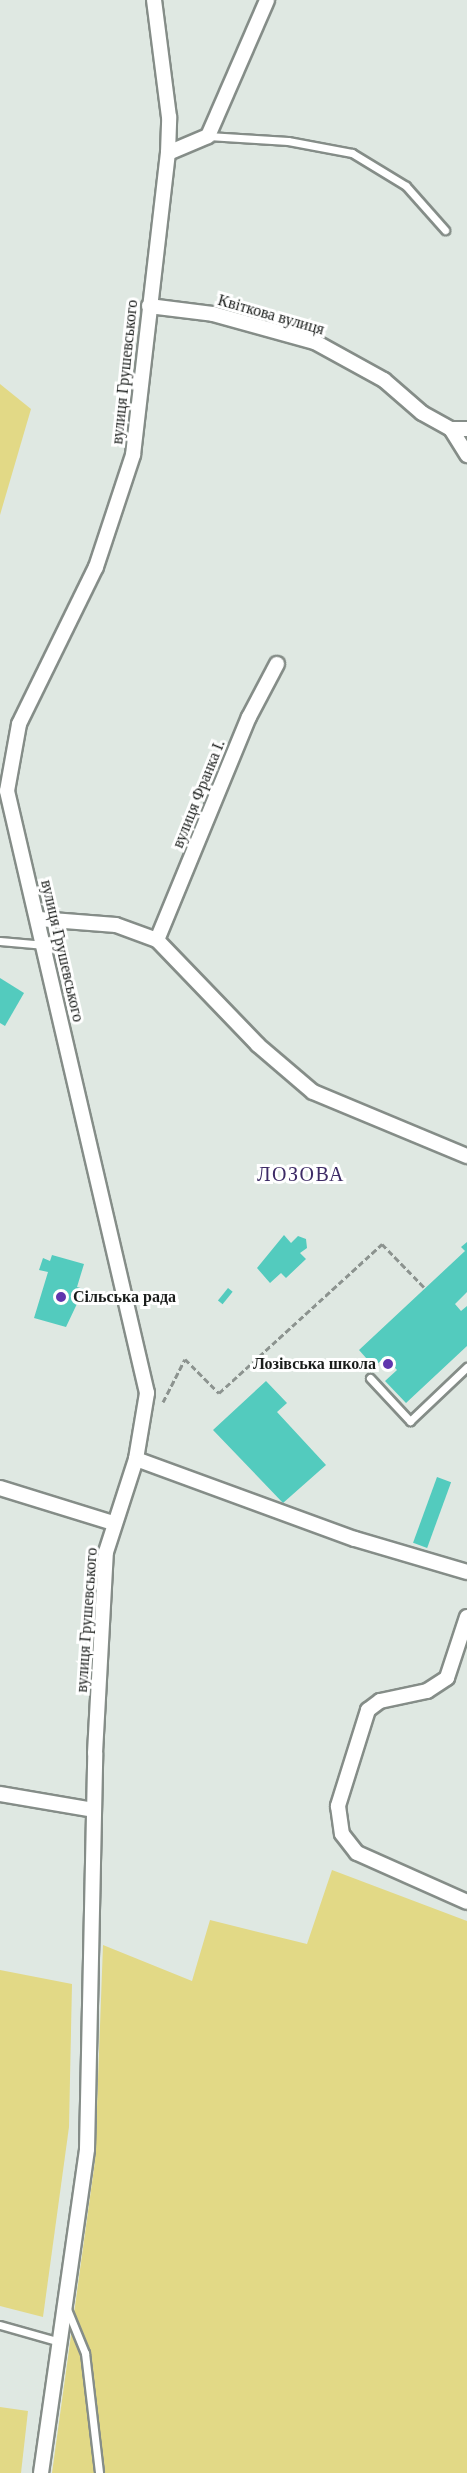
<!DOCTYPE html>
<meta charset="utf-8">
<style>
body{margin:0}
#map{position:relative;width:467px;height:2473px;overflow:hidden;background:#dfe8e2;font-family:"Times New Roman",serif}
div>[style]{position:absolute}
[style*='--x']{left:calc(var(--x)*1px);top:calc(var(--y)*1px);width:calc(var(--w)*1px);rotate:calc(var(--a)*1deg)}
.green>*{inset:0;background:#e2d986}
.building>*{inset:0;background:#53cbbe;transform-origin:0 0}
.path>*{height:3px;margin-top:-1.5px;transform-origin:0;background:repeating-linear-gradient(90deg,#8c938f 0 6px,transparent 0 9px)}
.roads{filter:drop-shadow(2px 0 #858d88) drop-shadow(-2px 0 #858d88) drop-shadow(0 2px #858d88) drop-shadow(0 -2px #858d88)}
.service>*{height:7px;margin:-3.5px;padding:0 3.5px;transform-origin:3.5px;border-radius:3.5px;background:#fff}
.minor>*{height:14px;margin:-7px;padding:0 7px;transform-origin:7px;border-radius:7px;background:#fff}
.dots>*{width:16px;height:16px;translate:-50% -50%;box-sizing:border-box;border:3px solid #fff;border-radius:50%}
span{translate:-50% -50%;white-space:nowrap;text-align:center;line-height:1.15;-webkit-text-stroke:6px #fff;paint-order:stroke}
.street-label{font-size:16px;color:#191c1a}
.poi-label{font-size:16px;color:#191c1a;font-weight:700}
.left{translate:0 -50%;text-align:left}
.right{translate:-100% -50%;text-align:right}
.quarter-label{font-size:20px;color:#3d2b66;letter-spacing:1.5px}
</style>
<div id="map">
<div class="green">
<div style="clip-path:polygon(0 384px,31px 409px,0 515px)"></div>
<div style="clip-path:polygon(332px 1870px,467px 1921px,467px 2473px,52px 2473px,95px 2161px,103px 1945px,192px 1981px,210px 1920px,307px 1944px)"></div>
<div style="clip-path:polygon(0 1970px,72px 1984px,69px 2127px,43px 2317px,0 2306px)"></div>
<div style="clip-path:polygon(0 2407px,28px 2411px,21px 2473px,0 2473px)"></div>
</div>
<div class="building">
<div style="clip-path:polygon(0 978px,24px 993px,5px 1026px,0 1023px)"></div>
<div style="clip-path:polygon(284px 1235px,291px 1243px,298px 1236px,306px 1239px,307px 1248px,300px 1253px,306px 1259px,286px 1278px,281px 1273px,270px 1283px,257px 1268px)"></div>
<div style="clip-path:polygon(467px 1242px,467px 1292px,455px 1304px,461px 1311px,467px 1306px,467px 1346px,406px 1403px,385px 1381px,397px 1370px,385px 1357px,374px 1367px,359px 1350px,465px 1251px,461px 1247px)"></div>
<div style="clip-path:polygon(52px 1255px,84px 1264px,77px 1287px,84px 1289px,66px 1327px,34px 1318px,48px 1272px,39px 1270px,43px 1258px,50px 1261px)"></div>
<div style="left:228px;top:1288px;width:6px;height:16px;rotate:39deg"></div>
<div style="clip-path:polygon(266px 1381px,287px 1403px,277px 1412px,326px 1465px,283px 1503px,213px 1430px)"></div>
<div style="left:437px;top:1477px;width:15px;height:70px;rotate:20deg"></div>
</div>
<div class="path">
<div style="--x:163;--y:1402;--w:48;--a:-62.9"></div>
<div style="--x:185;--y:1359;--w:48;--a:45"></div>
<div style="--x:219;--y:1393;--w:221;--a:-42.4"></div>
<div style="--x:382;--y:1244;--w:60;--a:45.7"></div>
</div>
<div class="roads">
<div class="service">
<div style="--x:208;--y:136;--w:80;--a:3.6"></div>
<div style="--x:288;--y:141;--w:65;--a:10.6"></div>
<div style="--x:352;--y:153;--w:63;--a:31.4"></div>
<div style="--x:406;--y:186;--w:59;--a:48.4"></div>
<div style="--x:0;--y:941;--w:45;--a:5.1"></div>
<div style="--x:370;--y:1378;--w:59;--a:47.1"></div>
<div style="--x:410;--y:1421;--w:79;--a:-43.5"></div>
<div style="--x:67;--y:2309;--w:48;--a:67.8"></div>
<div style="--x:85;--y:2353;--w:121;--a:83.3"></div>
<div style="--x:0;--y:2325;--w:62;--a:15.8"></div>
</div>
<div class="minor">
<div style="--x:168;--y:153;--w:43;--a:-23"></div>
<div style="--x:208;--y:136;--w:148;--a:-66.5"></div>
<div style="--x:149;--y:306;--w:64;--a:7.1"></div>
<div style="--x:213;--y:314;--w:106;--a:15.4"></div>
<div style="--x:315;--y:342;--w:79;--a:28.8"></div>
<div style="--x:384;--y:380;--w:50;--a:41"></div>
<div style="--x:422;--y:413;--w:33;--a:29"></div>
<div style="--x:451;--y:429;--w:16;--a:0"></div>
<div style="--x:451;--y:429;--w:31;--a:58"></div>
<div style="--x:39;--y:919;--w:77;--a:4.5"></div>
<div style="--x:116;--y:925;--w:44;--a:20.1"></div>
<div style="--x:157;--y:940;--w:146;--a:46.1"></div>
<div style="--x:258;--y:1045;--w:72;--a:40.5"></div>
<div style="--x:313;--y:1092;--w:167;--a:22.6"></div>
<div style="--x:157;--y:940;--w:241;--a:-67.6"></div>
<div style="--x:249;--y:717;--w:60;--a:-62.2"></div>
<div style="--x:136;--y:1459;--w:233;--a:20.1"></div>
<div style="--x:355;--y:1539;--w:117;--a:16.4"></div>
<div style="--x:0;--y:1488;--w:118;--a:17.2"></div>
<div style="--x:467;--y:1617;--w:64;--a:108.2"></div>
<div style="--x:447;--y:1678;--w:24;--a:147"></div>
<div style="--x:427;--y:1691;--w:48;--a:168"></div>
<div style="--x:380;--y:1701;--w:15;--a:143"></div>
<div style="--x:368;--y:1710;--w:101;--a:107.4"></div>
<div style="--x:338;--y:1806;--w:28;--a:82"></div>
<div style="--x:342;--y:1834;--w:24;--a:52"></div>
<div style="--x:357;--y:1853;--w:120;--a:24"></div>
<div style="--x:0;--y:1794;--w:95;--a:9.7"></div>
<div style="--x:41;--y:2473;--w:327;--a:-81.9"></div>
<div style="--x:87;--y:2149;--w:396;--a:-88.8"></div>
<div style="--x:95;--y:1753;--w:201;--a:-86.9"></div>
<div style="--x:106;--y:1552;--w:98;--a:-72.1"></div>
<div style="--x:136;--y:1459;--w:67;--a:-80.5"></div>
<div style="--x:147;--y:1393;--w:618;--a:-103.09"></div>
<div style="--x:7;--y:791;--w:68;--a:-79.8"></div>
<div style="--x:19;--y:724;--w:175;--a:-63.9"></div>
<div style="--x:96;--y:567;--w:118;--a:-71.7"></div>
<div style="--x:133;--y:455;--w:304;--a:-83.4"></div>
<div style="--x:168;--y:153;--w:36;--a:-88"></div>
<div style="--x:169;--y:117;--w:118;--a:-97.3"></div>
</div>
</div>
<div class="dots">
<div style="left:61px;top:1297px;background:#6035ad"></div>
<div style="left:388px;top:1364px;background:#6035ad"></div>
</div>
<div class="street-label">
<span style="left:271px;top:315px;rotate:16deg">Квіткова вулиця</span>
<span style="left:125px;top:372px;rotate:-84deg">вулиця Грушевського</span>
<span style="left:199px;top:794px;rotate:-68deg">вулиця Франка І.</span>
<span style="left:62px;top:951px;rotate:77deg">вулиця Грушевського</span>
<span style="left:87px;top:1620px;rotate:-86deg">вулиця Грушевського</span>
</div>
<div class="poi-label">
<span class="left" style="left:73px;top:1297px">Сільська рада</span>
<span class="right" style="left:376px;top:1364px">Лозівська школа</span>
</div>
<div class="quarter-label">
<span style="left:301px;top:1174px">ЛОЗОВА</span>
</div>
</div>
